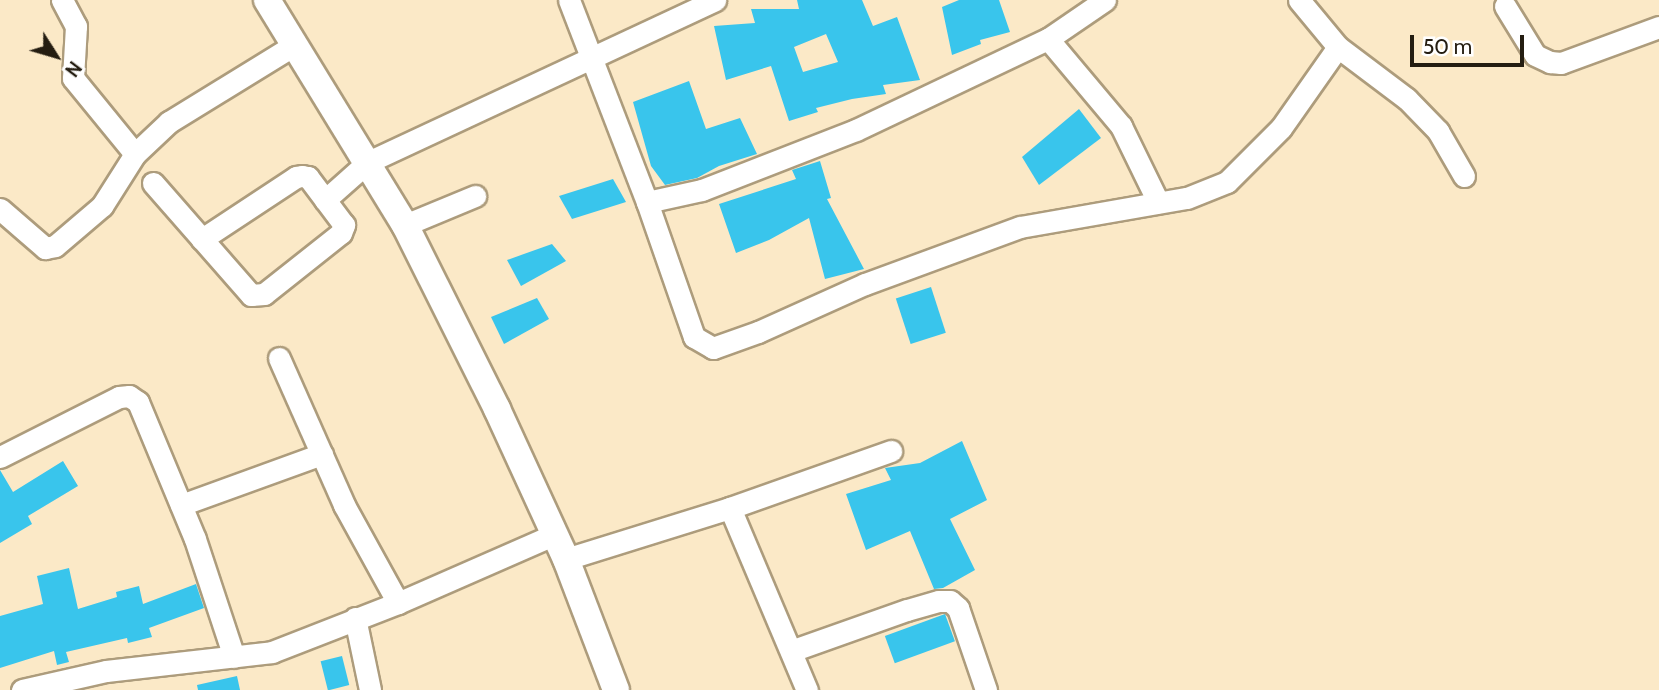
<!DOCTYPE html>
<style>
body{margin:0}
#map{position:relative;width:1659px;height:690px;overflow:hidden;background:#fbe9c7;font-family:Cabin,sans-serif}
div>[style]{position:absolute}
[style*='--x']{left:calc(var(--x)*1px);top:calc(var(--y)*1px);width:calc(var(--w)*1px);rotate:calc(var(--a)*1deg)}
.building>*{inset:0;background:#39c5ec;transform-origin:0 0}
.roads{filter:drop-shadow(2px 0 #ad9c7c) drop-shadow(-2px 0 #ad9c7c) drop-shadow(0 2px #ad9c7c) drop-shadow(0 -2px #ad9c7c)}
.minor>*{height:21px;margin:-10.5px;padding:0 10.5px;transform-origin:10.5px;border-radius:10.5px;background:#fff}
.major>*{height:26px;margin:-13px;padding:0 13px;transform-origin:13px;border-radius:13px;background:#fff}
span{translate:-50% -50%;white-space:nowrap;text-align:center;line-height:1.15;-webkit-text-stroke:5px #fff;paint-order:stroke}
.north{position:absolute;left:21px;top:21px;width:70px;height:70px;-webkit-text-stroke:5px #fff;paint-order:stroke;rotate:127deg;font-size:19px;font-weight:700;line-height:28px;text-align:center;color:#241d11}
.north::after{content:'';display:block;margin:auto;width:24px;height:32px;background:#241d11;clip-path:polygon(50% 0,100% 100%,50% 72%,0 100%)}
.scale{position:absolute;left:1410px;top:35px;width:114px;height:32px;box-sizing:border-box;border:4px solid #241d11;border-top:0;padding-left:9px;font-size:21px;line-height:24px;white-space:nowrap;color:#241d11;-webkit-text-stroke:5px #fff;paint-order:stroke}
</style>
<div id="map">
<div class="building">
<div style="clip-path:polygon(evenodd,797px 0,862px 0,873px 26px,897px 17px,920px 80px,883px 85px,886px 94px,852px 99px,816px 108px,818px 112px,789px 121px,771px 66px,726px 80px,714px 26px,755px 23px,751px 9px,799px 9px,797px 0,826px 34px,838px 62px,803px 72px,794px 47px,826px 34px)"></div>
<div style="clip-path:polygon(959px 0,999px 0,1010px 32px,980px 40px,981px 44px,952px 55px,942px 7px)"></div>
<div style="clip-path:polygon(689px 81px,706px 129px,740px 118px,757px 154px,719px 166px,697px 178px,665px 185px,651px 166px,633px 102px)"></div>
<div style="clip-path:polygon(1079px 109px,1101px 138px,1039px 185px,1022px 157px)"></div>
<div style="clip-path:polygon(820px 161px,831px 198px,827px 199px,864px 269px,825px 279px,809px 218px,769px 240px,736px 253px,719px 204px,796px 179px,792px 170px)"></div>
<div style="clip-path:polygon(613px 179px,626px 202px,572px 219px,559px 196px)"></div>
<div style="clip-path:polygon(552px 244px,566px 261px,521px 286px,507px 260px)"></div>
<div style="left:931px;top:287px;width:48px;height:37px;rotate:72deg"></div>
<div style="clip-path:polygon(537px 298px,549px 319px,504px 344px,491px 317px)"></div>
<div style="clip-path:polygon(962px 441px,987px 500px,950px 519px,975px 570px,943px 588px,934px 589px,910px 531px,866px 550px,846px 494px,891px 480px,885px 468px,920px 463px)"></div>
<div style="clip-path:polygon(63px 461px,78px 486px,28px 516px,32px 524px,0 543px,0 470px,13px 492px)"></div>
<div style="clip-path:polygon(69px 568px,78px 609px,117px 597px,116px 592px,139px 586px,143px 604px,196px 584px,204px 608px,149px 628px,152px 637px,128px 643px,127px 638px,66px 652px,69px 662px,57px 665px,54px 651px,0 668px,0 616px,43px 604px,37px 576px)"></div>
<div style="left:945px;top:614px;width:29px;height:64px;rotate:70deg"></div>
<div style="left:342px;top:656px;width:30px;height:22px;rotate:76deg"></div>
<div style="clip-path:polygon(237px 676px,240px 690px,198px 690px,197px 685px)"></div>
</div>
<div class="roads">
<div class="minor">
<div style="--x:62;--y:0;--w:30;--a:62"></div>
<div style="--x:76;--y:26;--w:52;--a:93.3"></div>
<div style="--x:73;--y:78;--w:98;--a:50.8"></div>
<div style="--x:569;--y:0;--w:217;--a:68.9"></div>
<div style="--x:647;--y:202;--w:143;--a:70.8"></div>
<div style="--x:694;--y:337;--w:22;--a:30"></div>
<div style="--x:713;--y:348;--w:48;--a:-19.6"></div>
<div style="--x:758;--y:332;--w:117;--a:-24.2"></div>
<div style="--x:865;--y:284;--w:165;--a:-20.2"></div>
<div style="--x:1020;--y:227;--w:169;--a:-9.9"></div>
<div style="--x:1187;--y:198;--w:43;--a:-21.8"></div>
<div style="--x:1227;--y:182;--w:76;--a:-45"></div>
<div style="--x:1281;--y:128;--w:99;--a:-54.9"></div>
<div style="--x:1299;--y:0;--w:61;--a:50.3"></div>
<div style="--x:1338;--y:47;--w:86;--a:37"></div>
<div style="--x:1407;--y:99;--w:45;--a:45.9"></div>
<div style="--x:1438;--y:131;--w:52;--a:60"></div>
<div style="--x:1505;--y:6;--w:57;--a:58.5"></div>
<div style="--x:1535;--y:55;--w:17;--a:25"></div>
<div style="--x:1550;--y:62;--w:11;--a:5"></div>
<div style="--x:1561;--y:63;--w:104;--a:-20.2"></div>
<div style="--x:1048;--y:39;--w:114;--a:50"></div>
<div style="--x:1121;--y:126;--w:85;--a:64"></div>
<div style="--x:153;--y:183;--w:149;--a:48.8"></div>
<div style="--x:251;--y:295;--w:13;--a:-4"></div>
<div style="--x:264;--y:294;--w:98;--a:-38.4"></div>
<div style="--x:341;--y:233;--w:9;--a:-69"></div>
<div style="--x:344;--y:225;--w:60;--a:-126.9"></div>
<div style="--x:308;--y:177;--w:6;--a:-171"></div>
<div style="--x:302;--y:176;--w:6;--a:171"></div>
<div style="--x:296;--y:177;--w:113;--a:146.6"></div>
<div style="--x:325;--y:200;--w:57;--a:-41.5"></div>
<div style="--x:368;--y:162;--w:383;--a:-25"></div>
<div style="--x:647;--y:202;--w:56;--a:-12.3"></div>
<div style="--x:702;--y:190;--w:165;--a:-21.3"></div>
<div style="--x:856;--y:130;--w:212;--a:-25.4"></div>
<div style="--x:1048;--y:39;--w:69;--a:-34.4"></div>
<div style="--x:0;--y:209;--w:60;--a:40.9"></div>
<div style="--x:45;--y:248;--w:10;--a:-11"></div>
<div style="--x:55;--y:246;--w:62;--a:-40.4"></div>
<div style="--x:102;--y:206;--w:62;--a:-57.6"></div>
<div style="--x:135;--y:154;--w:47;--a:-43.3"></div>
<div style="--x:169;--y:122;--w:147;--a:-31.6"></div>
<div style="--x:405;--y:225;--w:76;--a:-22.5"></div>
<div style="--x:279;--y:358;--w:161;--a:66.1"></div>
<div style="--x:344;--y:505;--w:112;--a:61.1"></div>
<div style="--x:0;--y:457;--w:133;--a:-26.8"></div>
<div style="--x:119;--y:397;--w:10;--a:-6"></div>
<div style="--x:129;--y:396;--w:11;--a:34"></div>
<div style="--x:138;--y:402;--w:148;--a:67.4"></div>
<div style="--x:195;--y:539;--w:124;--a:71.7"></div>
<div style="--x:181;--y:505;--w:150;--a:-19.9"></div>
<div style="--x:730;--y:508;--w:198;--a:67.1"></div>
<div style="--x:566;--y:559;--w:172;--a:-17.3"></div>
<div style="--x:730;--y:508;--w:171;--a:-19.5"></div>
<div style="--x:355;--y:618;--w:74;--a:78.2"></div>
<div style="--x:791;--y:651;--w:123;--a:-19.5"></div>
<div style="--x:907;--y:610;--w:33;--a:-16"></div>
<div style="--x:939;--y:601;--w:11;--a:0"></div>
<div style="--x:950;--y:601;--w:11;--a:41"></div>
<div style="--x:958;--y:608;--w:87;--a:71.1"></div>
<div style="--x:22;--y:690;--w:86;--a:-12.7"></div>
<div style="--x:106;--y:671;--w:167;--a:-6.5"></div>
<div style="--x:272;--y:652;--w:135;--a:-21.3"></div>
<div style="--x:398;--y:603;--w:171;--a:-23.7"></div>
</div>
<div class="major">
<div style="--x:267;--y:0;--w:264;--a:58.5"></div>
<div style="--x:405;--y:225;--w:206;--a:63.4"></div>
<div style="--x:497;--y:409;--w:165;--a:65.3"></div>
<div style="--x:566;--y:559;--w:140;--a:69.1"></div>
</div>
</div>
<div class="north">N</div>
<div class="scale">50 m</div>
</div>
